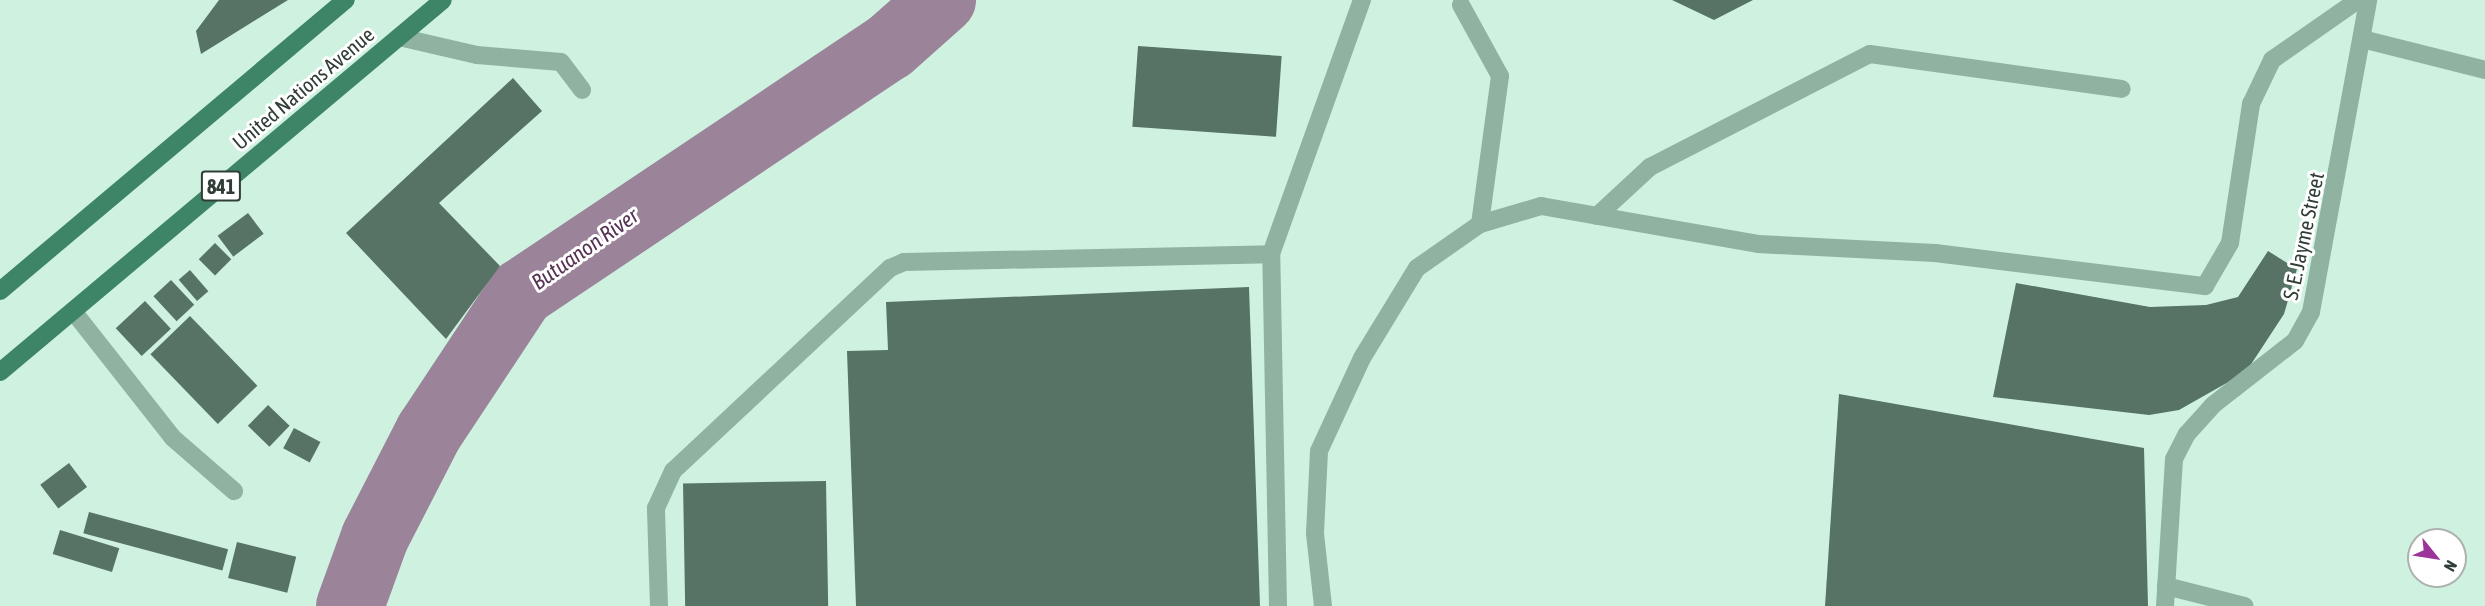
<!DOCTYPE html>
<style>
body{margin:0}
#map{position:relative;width:2485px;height:606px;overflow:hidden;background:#cff2e0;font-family:"Asap Condensed",sans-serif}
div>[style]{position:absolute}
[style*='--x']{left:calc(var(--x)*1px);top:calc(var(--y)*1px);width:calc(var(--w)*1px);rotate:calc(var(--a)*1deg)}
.river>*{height:68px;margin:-34px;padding:0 34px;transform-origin:34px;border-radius:34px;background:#9b8499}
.building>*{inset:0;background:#567365;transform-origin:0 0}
.minor>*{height:18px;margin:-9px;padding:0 9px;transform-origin:9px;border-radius:9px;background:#90b2a1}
.major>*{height:18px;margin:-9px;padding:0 9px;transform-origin:9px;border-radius:9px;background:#3e8466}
span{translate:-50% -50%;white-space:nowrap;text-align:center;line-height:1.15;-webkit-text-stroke:6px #fff;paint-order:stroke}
.shield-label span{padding:2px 4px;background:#fff;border:2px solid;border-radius:4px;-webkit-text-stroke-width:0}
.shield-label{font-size:20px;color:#313e38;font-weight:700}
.street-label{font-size:21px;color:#313e38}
.water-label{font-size:22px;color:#563354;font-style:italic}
.north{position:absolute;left:2407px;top:528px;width:60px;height:60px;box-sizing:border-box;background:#fff;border:2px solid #adb2af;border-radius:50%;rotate:120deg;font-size:16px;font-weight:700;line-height:24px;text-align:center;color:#313e38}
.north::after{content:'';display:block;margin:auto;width:21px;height:27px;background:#9c359a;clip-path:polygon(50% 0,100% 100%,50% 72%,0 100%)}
</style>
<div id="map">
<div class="river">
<div style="--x:350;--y:606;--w:73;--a:-70.1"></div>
<div style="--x:375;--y:537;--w:118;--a:-62.8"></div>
<div style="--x:429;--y:432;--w:167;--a:-56.5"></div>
<div style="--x:521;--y:293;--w:443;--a:-33.8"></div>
<div style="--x:889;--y:47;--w:71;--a:-41.6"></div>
</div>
<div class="building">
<div style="clip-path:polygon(219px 0,288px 0,201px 54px,196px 31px)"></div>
<div style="clip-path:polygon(1672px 0,1753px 0,1714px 20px)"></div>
<div style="left:1138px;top:46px;width:144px;height:81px;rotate:4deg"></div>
<div style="clip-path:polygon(513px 78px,542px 111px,439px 203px,500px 266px,446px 339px,346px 233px)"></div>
<div style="left:248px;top:213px;width:26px;height:38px;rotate:53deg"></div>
<div style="left:215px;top:243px;width:23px;height:23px;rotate:45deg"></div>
<div style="clip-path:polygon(2268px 251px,2297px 269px,2284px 314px,2246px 372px,2179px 410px,2149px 415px,1993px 397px,2016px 283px,2150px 307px,2206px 305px,2238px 297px)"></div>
<div style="left:190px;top:270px;width:28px;height:15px;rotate:49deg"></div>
<div style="left:171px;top:280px;width:34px;height:24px;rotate:47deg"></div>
<div style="clip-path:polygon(1249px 287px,1260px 606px,856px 606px,847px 351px,888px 350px,886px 302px)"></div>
<div style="left:145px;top:301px;width:38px;height:40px;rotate:47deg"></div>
<div style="left:190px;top:316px;width:97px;height:55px;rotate:46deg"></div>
<div style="clip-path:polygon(1839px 394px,2144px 448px,2148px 606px,1825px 606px)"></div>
<div style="left:268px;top:405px;width:30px;height:29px;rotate:44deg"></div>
<div style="left:294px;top:428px;width:30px;height:23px;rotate:28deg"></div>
<div style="left:69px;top:463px;width:30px;height:36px;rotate:53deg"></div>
<div style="left:826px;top:481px;width:125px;height:143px;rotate:89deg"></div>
<div style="left:89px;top:512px;width:144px;height:22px;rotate:15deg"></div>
<div style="left:60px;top:530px;width:62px;height:25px;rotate:17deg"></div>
<div style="left:237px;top:542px;width:61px;height:37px;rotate:14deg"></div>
</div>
<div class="minor">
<div style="--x:1461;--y:5;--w:81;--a:61.2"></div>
<div style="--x:1500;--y:76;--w:149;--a:97.7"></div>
<div style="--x:399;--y:37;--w:80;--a:13"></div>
<div style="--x:477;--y:55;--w:84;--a:4.8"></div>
<div style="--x:561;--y:62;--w:35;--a:53"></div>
<div style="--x:2362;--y:39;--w:127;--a:14.1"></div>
<div style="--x:1597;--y:216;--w:72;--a:-42.8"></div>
<div style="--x:1650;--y:167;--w:247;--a:-27.2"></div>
<div style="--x:1870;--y:54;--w:254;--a:7.9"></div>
<div style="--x:73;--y:311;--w:162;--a:51.8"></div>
<div style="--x:173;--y:438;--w:81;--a:41"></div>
<div style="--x:2166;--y:586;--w:81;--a:14.2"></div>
<div style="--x:659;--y:606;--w:98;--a:-91.8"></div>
<div style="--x:656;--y:508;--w:41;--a:-65.3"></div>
<div style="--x:673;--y:471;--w:297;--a:-43.1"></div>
<div style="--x:890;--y:268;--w:15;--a:-23"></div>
<div style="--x:904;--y:262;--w:367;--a:-1.2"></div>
<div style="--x:1278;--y:606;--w:352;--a:-91.1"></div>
<div style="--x:1271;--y:254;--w:270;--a:-70.3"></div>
<div style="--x:1323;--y:606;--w:73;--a:-96.3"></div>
<div style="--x:1315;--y:533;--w:82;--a:-87.2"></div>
<div style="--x:1319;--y:451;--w:102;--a:-65.2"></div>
<div style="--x:1362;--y:358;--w:105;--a:-58.6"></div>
<div style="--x:1417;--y:268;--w:77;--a:-34.9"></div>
<div style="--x:1480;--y:224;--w:64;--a:-16.4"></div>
<div style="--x:1541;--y:206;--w:220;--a:9.9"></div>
<div style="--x:1758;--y:244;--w:177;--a:2.9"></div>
<div style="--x:1935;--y:253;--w:272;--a:7"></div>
<div style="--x:2205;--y:286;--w:50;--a:-59.8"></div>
<div style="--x:2230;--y:243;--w:141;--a:-81.4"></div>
<div style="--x:2251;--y:104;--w:49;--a:-64.5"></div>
<div style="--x:2272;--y:60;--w:105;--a:-34.9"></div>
<div style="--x:2165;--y:606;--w:147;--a:-86.5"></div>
<div style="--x:2174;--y:459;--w:28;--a:-63"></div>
<div style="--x:2187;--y:434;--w:39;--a:-48"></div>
<div style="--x:2213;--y:405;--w:104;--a:-38"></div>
<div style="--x:2295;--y:341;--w:33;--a:-61"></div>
<div style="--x:2311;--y:312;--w:317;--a:-79.6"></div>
</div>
<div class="major">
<div style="--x:0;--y:291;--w:452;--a:-40.1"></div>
<div style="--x:0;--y:372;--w:578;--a:-40.02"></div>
</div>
<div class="shield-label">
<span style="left:221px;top:186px">841</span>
</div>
<div class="street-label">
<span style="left:303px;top:88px;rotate:-40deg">United Nations Avenue</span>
<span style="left:2303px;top:236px;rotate:-78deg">S. E. Jayme Street</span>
</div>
<div class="water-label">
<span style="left:585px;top:249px;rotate:-35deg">Butuanon River</span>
</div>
<div class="north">N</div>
</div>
